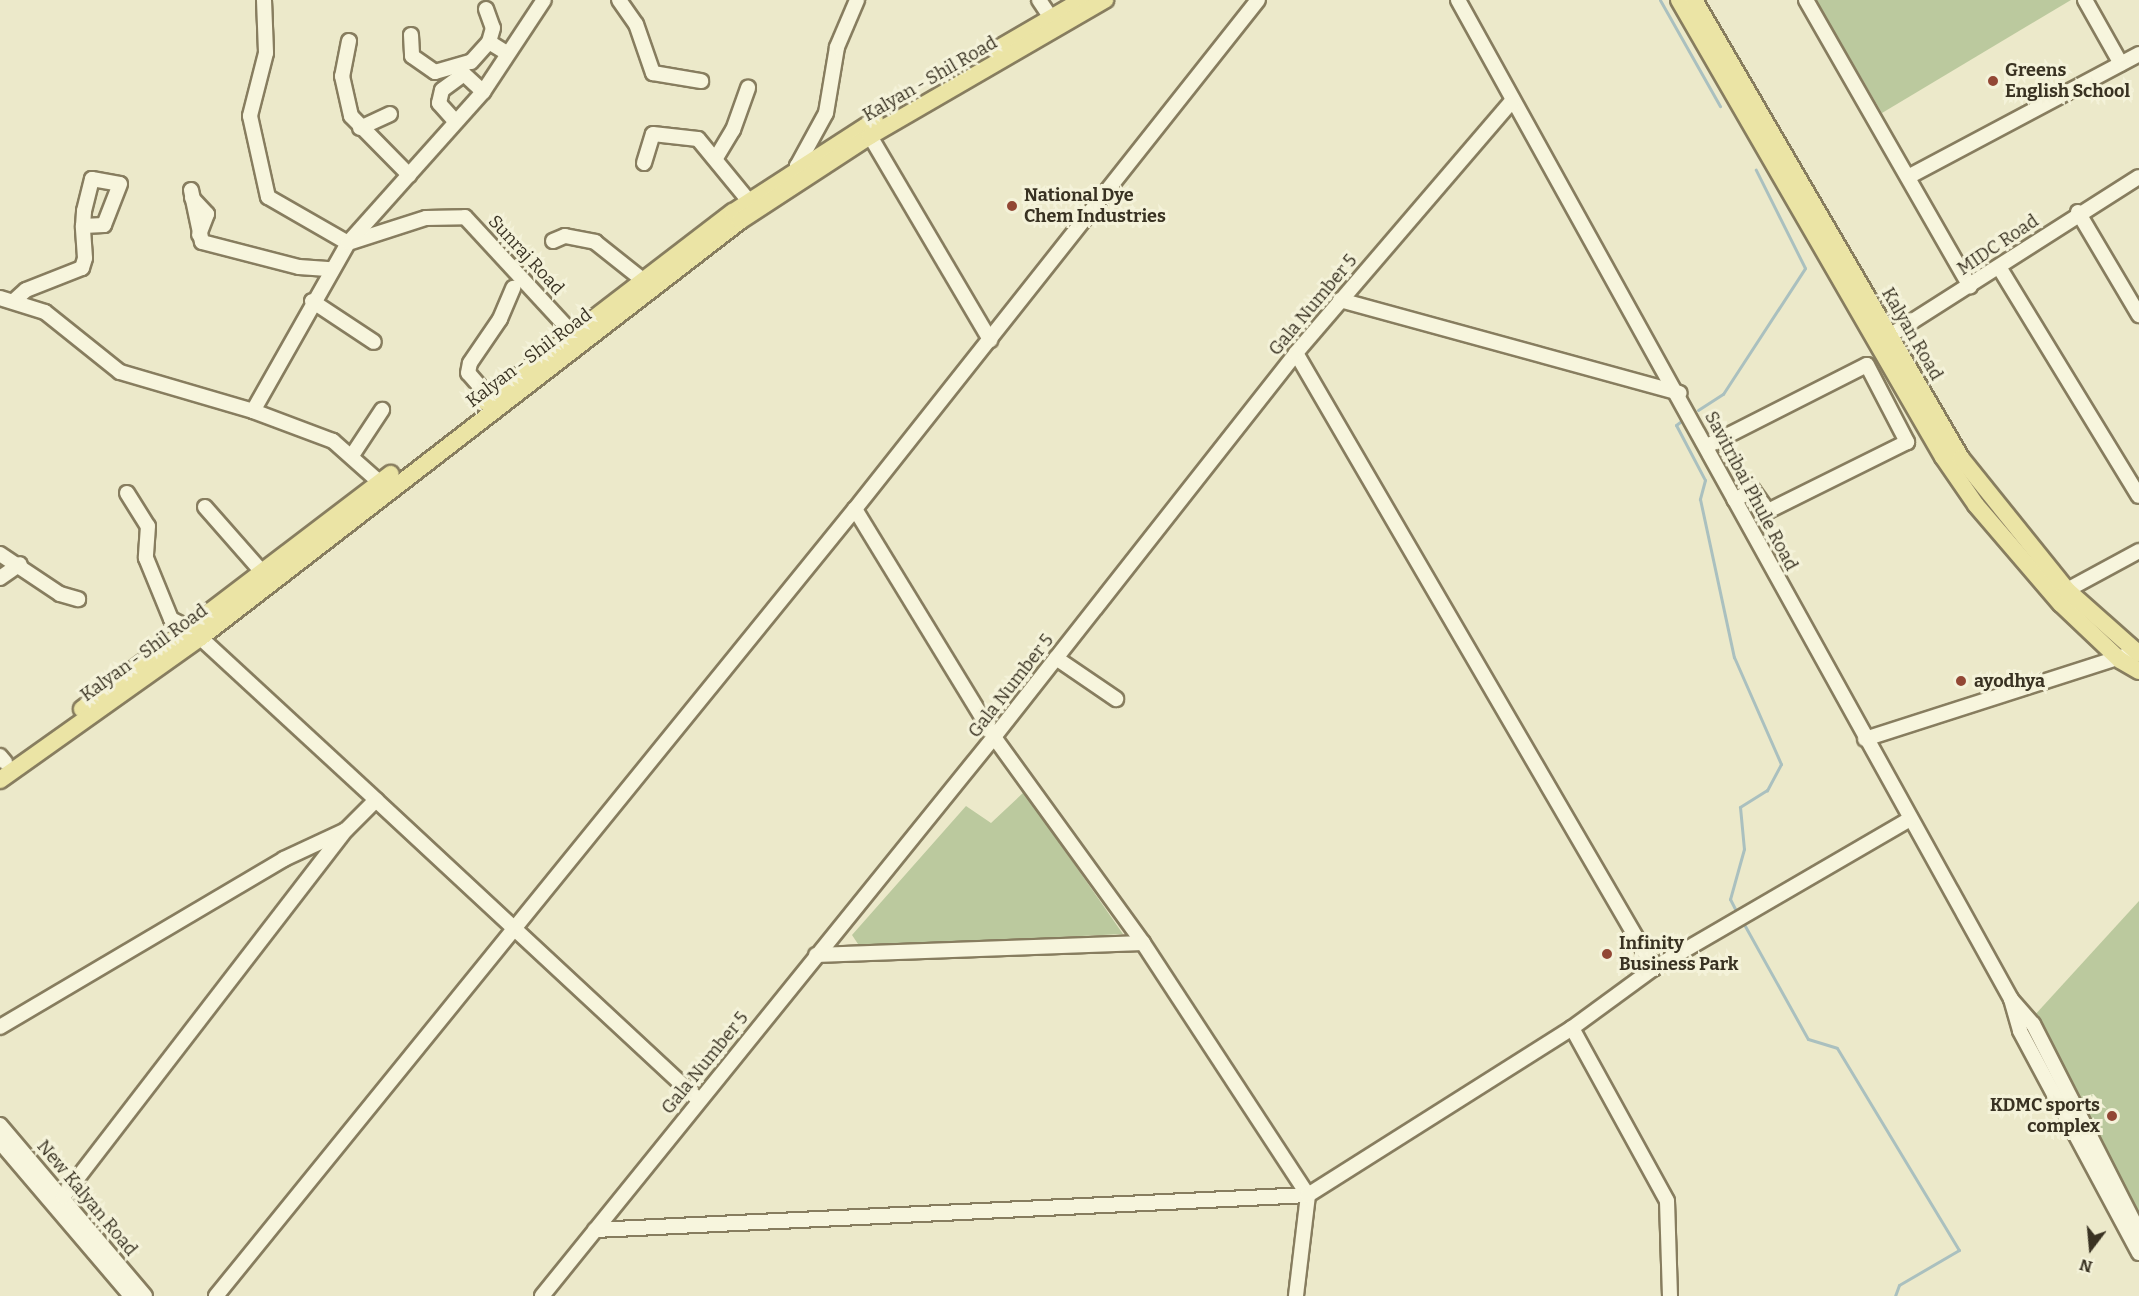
<!DOCTYPE html>
<style>
body{margin:0}
#map{position:relative;width:2139px;height:1296px;overflow:hidden;background:#ece9ca;font-family:Bitter,serif}
div>[style]{position:absolute}
[style*='--x']{left:calc(var(--x)*1px);top:calc(var(--y)*1px);width:calc(var(--w)*1px);rotate:calc(var(--a)*1deg)}
.green>*{inset:0;background:#bbc99e}
.stream>*{height:3px;margin:-1.5px;padding:0 1.5px;transform-origin:1.5px;border-radius:1.5px;background:#aac0bf}
.roads{filter:drop-shadow(2px 0 #877d5f) drop-shadow(-2px 0 #877d5f) drop-shadow(0 2px #877d5f) drop-shadow(0 -2px #877d5f)}
.minor>*{height:14px;margin:-7px;padding:0 7px;transform-origin:7px;border-radius:7px;background:#f7f5dd}
.major>*{height:16px;margin:-8px;padding:0 8px;transform-origin:8px;border-radius:8px;background:#ebe4a5}
.dots>*{width:16px;height:16px;translate:-50% -50%;box-sizing:border-box;border:3px solid #f4f2d9;border-radius:50%}
span{translate:-50% -50%;white-space:nowrap;text-align:center;line-height:1.15;-webkit-text-stroke:6px #f4f2d9;paint-order:stroke}
.poi-label{font-size:18px;color:#393222;font-weight:700}
.left{translate:0 -50%;text-align:left}
.right{translate:-100% -50%;text-align:right}
.street-label{font-size:18px;color:#393222}
.north{position:absolute;left:2061px;top:1218px;width:60px;height:60px;-webkit-text-stroke:4px #f4f2d9;paint-order:stroke;rotate:196deg;font-size:16px;font-weight:700;line-height:24px;text-align:center;color:#393222}
.north::after{content:'';display:block;margin:auto;width:21px;height:27px;background:#393222;clip-path:polygon(50% 0,100% 100%,50% 72%,0 100%)}
</style>
<div id="map">
<div class="green">
<div style="clip-path:polygon(1816px 0,2071px 0,1882px 113px)"></div>
<div style="clip-path:polygon(1024px 792px,1123px 934px,860px 947px,852px 935px,966px 806px,991px 823px)"></div>
<div style="clip-path:polygon(2139px 901px,2139px 1215px,2033px 1017px)"></div>
</div>
<div class="stream">
<div style="--x:1660;--y:0;--w:122;--a:60.5"></div>
<div style="--x:1698;--y:410;--w:30;--a:-33"></div>
<div style="--x:1723;--y:394;--w:150;--a:-56.9"></div>
<div style="--x:1805;--y:268;--w:110;--a:-116.6"></div>
<div style="--x:1684;--y:419;--w:10;--a:143"></div>
<div style="--x:1676;--y:425;--w:62;--a:62.2"></div>
<div style="--x:1705;--y:480;--w:20;--a:105"></div>
<div style="--x:1700;--y:499;--w:162;--a:77.9"></div>
<div style="--x:1734;--y:657;--w:117;--a:66.3"></div>
<div style="--x:1781;--y:764;--w:30;--a:118"></div>
<div style="--x:1767;--y:790;--w:32;--a:148"></div>
<div style="--x:1740;--y:807;--w:42;--a:84.6"></div>
<div style="--x:1744;--y:849;--w:52;--a:105.6"></div>
<div style="--x:1730;--y:899;--w:16;--a:63"></div>
<div style="--x:1745;--y:926;--w:129;--a:60.9"></div>
<div style="--x:1808;--y:1039;--w:30;--a:17"></div>
<div style="--x:1837;--y:1048;--w:236;--a:58.9"></div>
<div style="--x:1959;--y:1250;--w:69;--a:149.7"></div>
<div style="--x:1899;--y:1285;--w:12;--a:110"></div>
</div>
<div class="roads">
<div class="minor">
<div style="--x:264;--y:0;--w:53;--a:87.8"></div>
<div style="--x:266;--y:53;--w:65;--a:104.3"></div>
<div style="--x:250;--y:116;--w:83;--a:77.5"></div>
<div style="--x:268;--y:197;--w:92;--a:29.9"></div>
<div style="--x:348;--y:243;--w:82;--a:-17.8"></div>
<div style="--x:426;--y:218;--w:39;--a:-1"></div>
<div style="--x:465;--y:217;--w:159;--a:47.3"></div>
<div style="--x:619;--y:0;--w:29;--a:55"></div>
<div style="--x:636;--y:24;--w:52;--a:70.9"></div>
<div style="--x:653;--y:73;--w:49;--a:9.5"></div>
<div style="--x:1039;--y:0;--w:22;--a:56"></div>
<div style="--x:1458;--y:0;--w:1142;--a:61.03"></div>
<div style="--x:2011;--y:999;--w:33;--a:74"></div>
<div style="--x:2020;--y:1031;--w:252;--a:61.8"></div>
<div style="--x:1806;--y:0;--w:330;--a:60.2"></div>
<div style="--x:2085;--y:0;--w:73;--a:60.6"></div>
<div style="--x:486;--y:9;--w:20;--a:70"></div>
<div style="--x:493;--y:28;--w:15;--a:106"></div>
<div style="--x:411;--y:35;--w:21;--a:87"></div>
<div style="--x:412;--y:56;--w:28;--a:35"></div>
<div style="--x:435;--y:72;--w:37;--a:-16"></div>
<div style="--x:471;--y:62;--w:27;--a:-48"></div>
<div style="--x:489;--y:42;--w:22;--a:32"></div>
<div style="--x:349;--y:41;--w:36;--a:101"></div>
<div style="--x:342;--y:76;--w:41;--a:77.3"></div>
<div style="--x:351;--y:116;--w:83;--a:45.5"></div>
<div style="--x:455;--y:121;--w:24;--a:-132"></div>
<div style="--x:439;--y:103;--w:13;--a:-77"></div>
<div style="--x:442;--y:90;--w:27;--a:-36"></div>
<div style="--x:464;--y:74;--w:26;--a:43"></div>
<div style="--x:360;--y:128;--w:33;--a:-25"></div>
<div style="--x:870;--y:136;--w:237;--a:59.5"></div>
<div style="--x:716;--y:158;--w:33;--a:-59"></div>
<div style="--x:733;--y:130;--w:45;--a:-70.3"></div>
<div style="--x:644;--y:163;--w:30;--a:-73"></div>
<div style="--x:653;--y:134;--w:45;--a:6.3"></div>
<div style="--x:698;--y:139;--w:80;--a:50.6"></div>
<div style="--x:803;--y:175;--w:11;--a:-124"></div>
<div style="--x:797;--y:166;--w:60;--a:-61.3"></div>
<div style="--x:826;--y:113;--w:67;--a:-80.5"></div>
<div style="--x:837;--y:47;--w:51;--a:-66.9"></div>
<div style="--x:1908;--y:177;--w:262;--a:-28"></div>
<div style="--x:191;--y:190;--w:53;--a:78.1"></div>
<div style="--x:202;--y:242;--w:100;--a:14.5"></div>
<div style="--x:299;--y:267;--w:32;--a:4"></div>
<div style="--x:192;--y:198;--w:22;--a:47"></div>
<div style="--x:207;--y:214;--w:22;--a:111"></div>
<div style="--x:2078;--y:212;--w:120;--a:59.4"></div>
<div style="--x:553;--y:241;--w:13;--a:-23"></div>
<div style="--x:565;--y:236;--w:31;--a:11"></div>
<div style="--x:595;--y:242;--w:61;--a:38.4"></div>
<div style="--x:1999;--y:267;--w:268;--a:58.6"></div>
<div style="--x:0;--y:298;--w:47;--a:17.3"></div>
<div style="--x:45;--y:312;--w:96;--a:38.7"></div>
<div style="--x:120;--y:372;--w:139;--a:16.3"></div>
<div style="--x:16;--y:299;--w:13;--a:-42"></div>
<div style="--x:26;--y:290;--w:60;--a:-21.4"></div>
<div style="--x:82;--y:268;--w:10;--a:-73"></div>
<div style="--x:85;--y:258;--w:32;--a:-94"></div>
<div style="--x:83;--y:226;--w:15;--a:-86"></div>
<div style="--x:84;--y:211;--w:33;--a:-76"></div>
<div style="--x:92;--y:179;--w:28;--a:10"></div>
<div style="--x:120;--y:184;--w:44;--a:111.3"></div>
<div style="--x:104;--y:225;--w:21;--a:177"></div>
<div style="--x:1340;--y:300;--w:352;--a:15.3"></div>
<div style="--x:312;--y:301;--w:74;--a:33.5"></div>
<div style="--x:1883;--y:340;--w:303;--a:-32.5"></div>
<div style="--x:1296;--y:353;--w:712;--a:59.8"></div>
<div style="--x:1654;--y:968;--w:296;--a:-30.2"></div>
<div style="--x:490;--y:398;--w:33;--a:-131"></div>
<div style="--x:468;--y:373;--w:10;--a:-79"></div>
<div style="--x:470;--y:363;--w:53;--a:-55.7"></div>
<div style="--x:500;--y:319;--w:34;--a:-67"></div>
<div style="--x:1707;--y:446;--w:179;--a:-26.9"></div>
<div style="--x:1867;--y:365;--w:87;--a:62.5"></div>
<div style="--x:1907;--y:442;--w:155;--a:153.6"></div>
<div style="--x:1768;--y:511;--w:26;--a:-126"></div>
<div style="--x:1753;--y:490;--w:21;--a:152"></div>
<div style="--x:353;--y:454;--w:53;--a:-56.6"></div>
<div style="--x:386;--y:488;--w:71;--a:-138.4"></div>
<div style="--x:333;--y:441;--w:85;--a:-159.4"></div>
<div style="--x:253;--y:411;--w:193;--a:-60.5"></div>
<div style="--x:348;--y:243;--w:203;--a:-48.2"></div>
<div style="--x:483;--y:92;--w:110;--a:-56.5"></div>
<div style="--x:127;--y:493;--w:39;--a:58"></div>
<div style="--x:148;--y:526;--w:32;--a:94"></div>
<div style="--x:146;--y:558;--w:66;--a:67.7"></div>
<div style="--x:171;--y:619;--w:22;--a:27"></div>
<div style="--x:191;--y:629;--w:252;--a:42.7"></div>
<div style="--x:205;--y:507;--w:88;--a:48.7"></div>
<div style="--x:855;--y:509;--w:267;--a:58.6"></div>
<div style="--x:994;--y:737;--w:254;--a:54.1"></div>
<div style="--x:1143;--y:943;--w:301;--a:56.8"></div>
<div style="--x:1308;--y:1195;--w:102;--a:96.8"></div>
<div style="--x:0;--y:554;--w:72;--a:33.7"></div>
<div style="--x:60;--y:594;--w:19;--a:16"></div>
<div style="--x:0;--y:578;--w:24;--a:-35"></div>
<div style="--x:2067;--y:590;--w:82;--a:-28.4"></div>
<div style="--x:1056;--y:658;--w:73;--a:34.3"></div>
<div style="--x:1865;--y:739;--w:274;--a:-17.8"></div>
<div style="--x:0;--y:756;--w:8;--a:50"></div>
<div style="--x:816;--y:955;--w:327;--a:-2.1"></div>
<div style="--x:2011;--y:999;--w:33;--a:49"></div>
<div style="--x:2033;--y:1024;--w:233;--a:63"></div>
<div style="--x:0;--y:1027;--w:330;--a:-30.6"></div>
<div style="--x:284;--y:859;--w:66;--a:-25"></div>
<div style="--x:1572;--y:1028;--w:197;--a:61.2"></div>
<div style="--x:1667;--y:1201;--w:95;--a:88.2"></div>
<div style="--x:0;--y:1125;--w:224;--a:49.7"></div>
<div style="--x:0;--y:1142;--w:202;--a:49.6"></div>
<div style="--x:63;--y:1197;--w:463;--a:-52.4"></div>
<div style="--x:346;--y:830;--w:42;--a:-45"></div>
<div style="--x:376;--y:800;--w:439;--a:42.9"></div>
<div style="--x:595;--y:1230;--w:714;--a:-2.81"></div>
<div style="--x:1308;--y:1195;--w:312;--a:-32.3"></div>
<div style="--x:1572;--y:1028;--w:102;--a:-36.2"></div>
<div style="--x:216;--y:1296;--w:1014;--a:-50.93"></div>
<div style="--x:855;--y:509;--w:649;--a:-51.63"></div>
<div style="--x:542;--y:1296;--w:719;--a:-51.04"></div>
<div style="--x:994;--y:737;--w:489;--a:-51.8"></div>
<div style="--x:1296;--y:353;--w:332;--a:-49.4"></div>
</div>
<div class="major">
<div style="--x:1679;--y:0;--w:528;--a:59.99"></div>
<div style="--x:1943;--y:457;--w:58;--a:55.5"></div>
<div style="--x:1976;--y:505;--w:130;--a:49.4"></div>
<div style="--x:2061;--y:604;--w:81;--a:43.5"></div>
<div style="--x:2120;--y:660;--w:22;--a:30"></div>
<div style="--x:1694;--y:0;--w:530;--a:59.76"></div>
<div style="--x:1961;--y:458;--w:169;--a:51.2"></div>
<div style="--x:2067;--y:590;--w:96;--a:41.6"></div>
<div style="--x:996;--y:50;--w:99;--a:-30.2"></div>
<div style="--x:485;--y:402;--w:312;--a:-37.5"></div>
<div style="--x:733;--y:212;--w:169;--a:-32.9"></div>
<div style="--x:82;--y:709;--w:388;--a:-37.3"></div>
<div style="--x:0;--y:780;--w:245;--a:-35.4"></div>
<div style="--x:200;--y:638;--w:682;--a:-37.68"></div>
<div style="--x:740;--y:221;--w:155;--a:-33.2"></div>
<div style="--x:870;--y:136;--w:272;--a:-30.1"></div>
</div>
</div>
<div class="dots">
<div style="left:1993px;top:81px;background:#924734"></div>
<div style="left:1012px;top:206px;background:#924734"></div>
<div style="left:1961px;top:681px;background:#924734"></div>
<div style="left:1607px;top:954px;background:#924734"></div>
<div style="left:2112px;top:1116px;background:#924734"></div>
</div>
<div class="poi-label">
<span class="left" style="left:2005px;top:81px">Greens<br>English School</span>
<span class="left" style="left:1024px;top:206px">National Dye<br>Chem Industries</span>
<span class="left" style="left:1974px;top:681px">ayodhya</span>
<span class="left" style="left:1619px;top:954px">Infinity<br>Business Park</span>
<span class="right" style="left:2100px;top:1116px">KDMC sports<br>complex</span>
</div>
<div class="street-label">
<span style="left:930px;top:79px;rotate:-30deg">Kalyan - Shil Road</span>
<span style="left:1998px;top:245px;rotate:-34deg">MIDC Road</span>
<span style="left:526px;top:255px;rotate:47deg">Sunraj Road</span>
<span style="left:1313px;top:305px;rotate:-50deg">Gala Number 5</span>
<span style="left:1912px;top:334px;rotate:60deg">Kalyan Road</span>
<span style="left:529px;top:358px;rotate:-37deg">Kalyan - Shil Road</span>
<span style="left:1751px;top:491px;rotate:62deg">Savitribai Phule Road</span>
<span style="left:144px;top:653px;rotate:-36deg">Kalyan - Shil Road</span>
<span style="left:1011px;top:686px;rotate:-52deg">Gala Number 5</span>
<span style="left:705px;top:1063px;rotate:-51deg">Gala Number 5</span>
<span style="left:87px;top:1198px;rotate:50deg">New Kalyan Road</span>
</div>
<div class="north">N</div>
</div>
